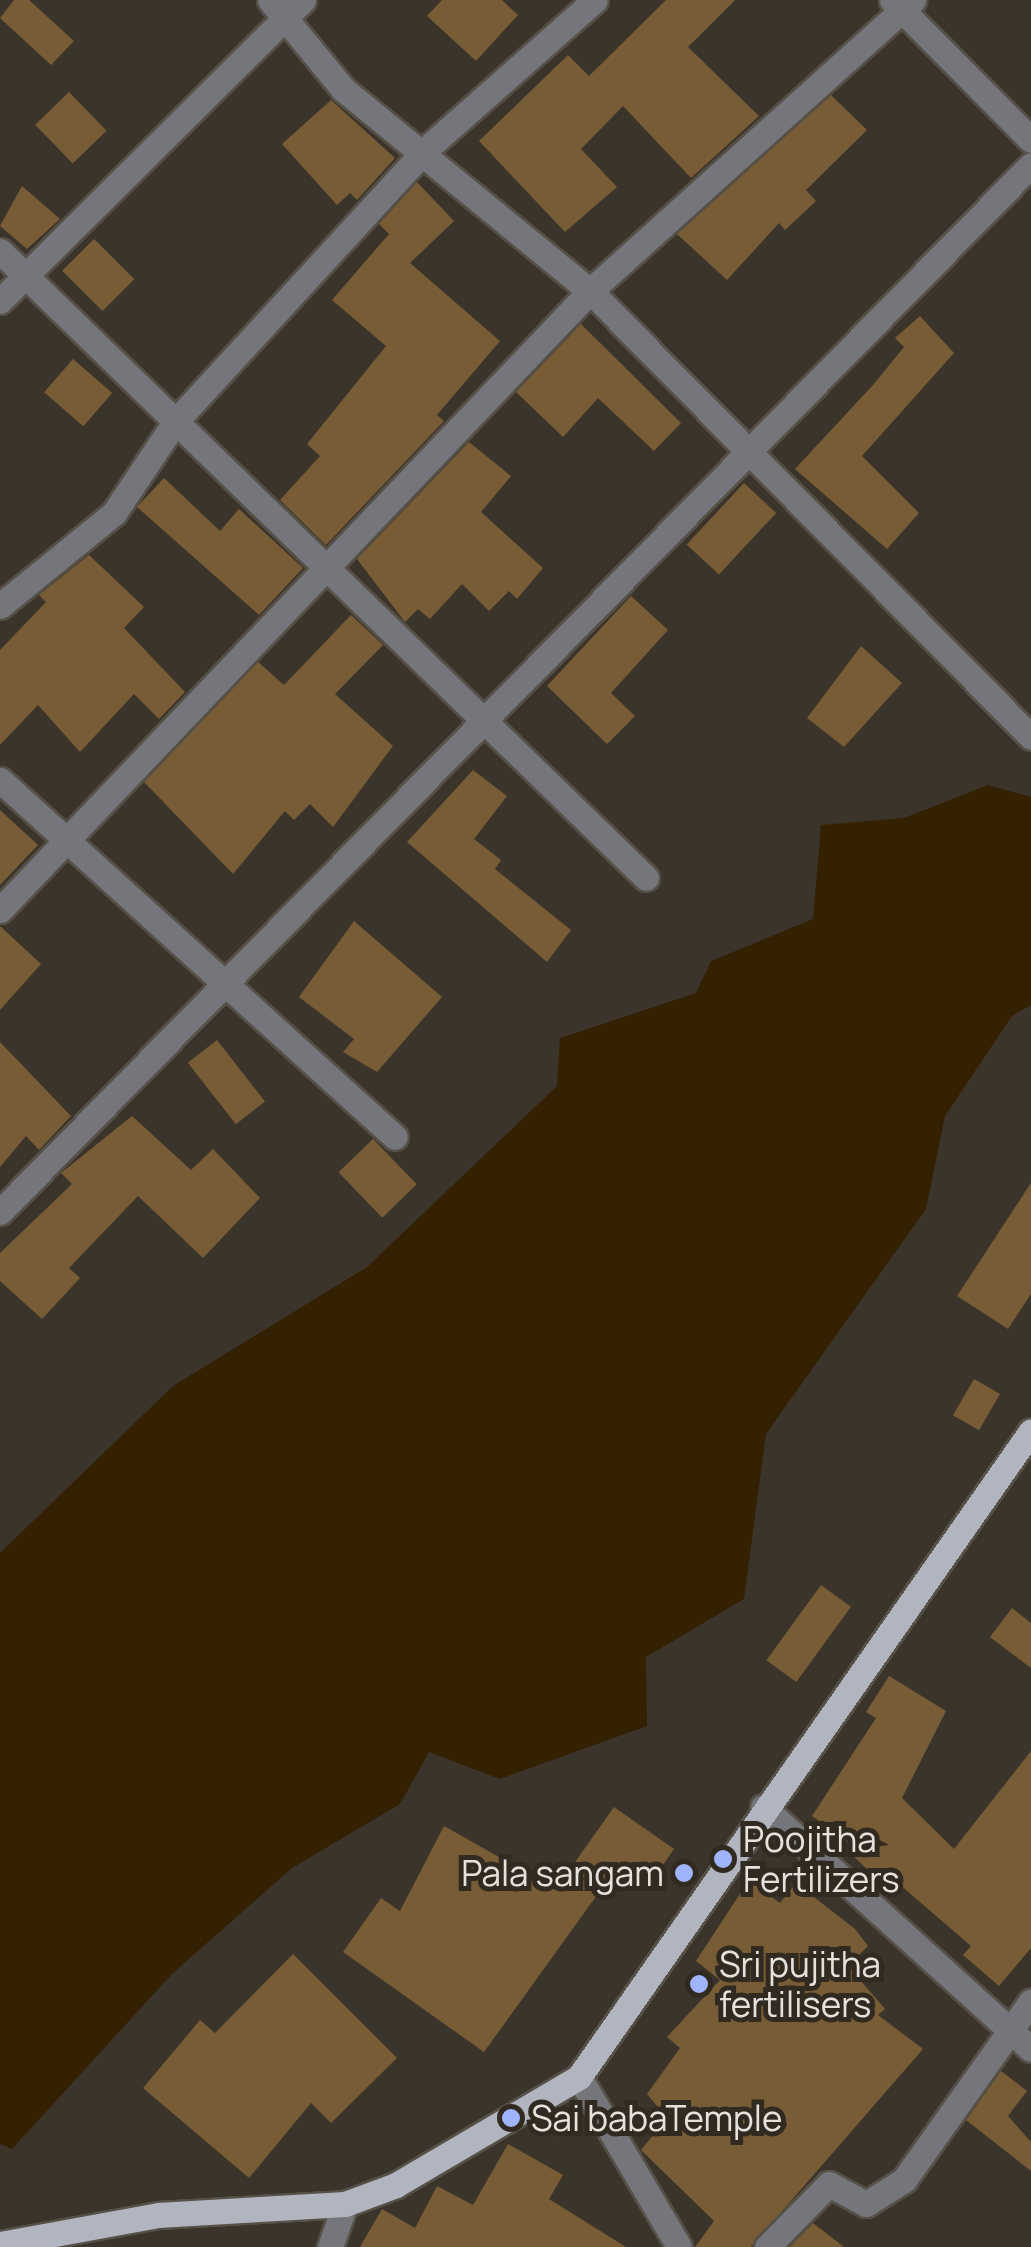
<!DOCTYPE html>
<style>
body{margin:0}
#map{position:relative;width:1031px;height:2247px;overflow:hidden;background:#3b342b;font-family:Manrope,sans-serif}
div>[style]{position:absolute}
[style*='--x']{left:calc(var(--x)*1px);top:calc(var(--y)*1px);width:calc(var(--w)*1px);rotate:calc(var(--a)*1deg)}
.water>*{inset:0;background:#342102}
.building>*{inset:0;background:#785c35;transform-origin:0 0}
.roads{filter:drop-shadow(2px 0 #565047) drop-shadow(-2px 0 #565047) drop-shadow(0 2px #565047) drop-shadow(0 -2px #565047)}
.minor>*{height:25px;margin:-12.5px;padding:0 12.5px;transform-origin:12.5px;border-radius:12.5px;background:#74767b}
.major>*{height:25px;margin:-12.5px;padding:0 12.5px;transform-origin:12.5px;border-radius:12.5px;background:#b1b5c0}
.dots>*{width:28px;height:28px;translate:-50% -50%;box-sizing:border-box;border:5px solid #312a21;border-radius:50%}
span{translate:-50% -50%;white-space:nowrap;text-align:center;line-height:1.15;-webkit-text-stroke:10px #312a21;paint-order:stroke}
.poi-label{font-size:35px;color:#e6e1db}
.left{translate:0 -50%;text-align:left}
.right{translate:-100% -50%;text-align:right}
</style>
<div id="map">
<div class="water">
<div style="clip-path:polygon(988px 785px,1031px 797px,1031px 1005px,1012px 1016px,945px 1116px,926px 1209px,766px 1434px,744px 1599px,646px 1657px,647px 1726px,500px 1779px,429px 1752px,400px 1804px,292px 1868px,172px 1974px,12px 2149px,0 2144px,0 1553px,173px 1386px,367px 1267px,557px 1086px,560px 1038px,696px 993px,711px 961px,813px 919px,821px 825px,904px 818px)"></div>
</div>
<div class="building">
<div style="clip-path:polygon(14px 0,29px 0,74px 41px,51px 65px,0 18px)"></div>
<div style="clip-path:polygon(442px 0,502px 0,518px 15px,476px 61px,427px 16px)"></div>
<div style="clip-path:polygon(666px 0,735px 0,688px 47px,759px 116px,691px 178px,623px 106px,581px 149px,617px 187px,565px 232px,479px 141px,568px 55px,589px 76px)"></div>
<div style="left:69px;top:92px;width:54px;height:47px;rotate:46deg"></div>
<div style="clip-path:polygon(831px 95px,867px 130px,806px 190px,816px 201px,785px 230px,779px 223px,727px 280px,677px 234px)"></div>
<div style="clip-path:polygon(331px 100px,395px 158px,357px 200px,350px 193px,337px 205px,282px 144px)"></div>
<div style="clip-path:polygon(417px 182px,454px 221px,410px 263px,500px 341px,437px 415px,444px 421px,326px 545px,280px 500px,320px 456px,307px 444px,386px 346px,332px 300px,389px 234px,379px 224px)"></div>
<div style="clip-path:polygon(22px 186px,60px 219px,27px 249px,0 226px)"></div>
<div style="left:94px;top:239px;width:57px;height:45px;rotate:45deg"></div>
<div style="clip-path:polygon(920px 316px,954px 353px,862px 456px,919px 513px,887px 549px,795px 469px,873px 385px,904px 347px,895px 338px)"></div>
<div style="clip-path:polygon(581px 324px,681px 423px,654px 451px,598px 398px,563px 437px,516px 392px)"></div>
<div style="left:73px;top:359px;width:52px;height:44px;rotate:41deg"></div>
<div style="clip-path:polygon(469px 442px,511px 476px,481px 512px,543px 568px,517px 599px,509px 591px,489px 611px,462px 584px,430px 619px,418px 609px,405px 622px,357px 559px)"></div>
<div style="clip-path:polygon(164px 478px,220px 531px,239px 509px,303px 568px,259px 615px,137px 507px)"></div>
<div style="left:744px;top:483px;width:44px;height:84px;rotate:43deg"></div>
<div style="clip-path:polygon(89px 555px,144px 607px,124px 628px,185px 692px,159px 719px,134px 694px,80px 752px,38px 705px,0 745px,0 650px,46px 602px,39px 595px)"></div>
<div style="clip-path:polygon(631px 596px,668px 630px,611px 693px,635px 716px,607px 744px,547px 686px)"></div>
<div style="clip-path:polygon(351px 615px,383px 645px,335px 694px,393px 746px,333px 827px,310px 804px,294px 820px,285px 811px,233px 874px,144px 782px,258px 662px,284px 685px)"></div>
<div style="clip-path:polygon(861px 646px,902px 683px,844px 747px,807px 718px)"></div>
<div style="clip-path:polygon(473px 770px,507px 796px,474px 839px,501px 860px,495px 869px,571px 930px,547px 962px,407px 842px)"></div>
<div style="clip-path:polygon(0 810px,38px 845px,0 885px)"></div>
<div style="clip-path:polygon(354px 921px,442px 997px,377px 1072px,343px 1052px,354px 1039px,299px 997px)"></div>
<div style="clip-path:polygon(0 926px,41px 964px,0 1010px)"></div>
<div style="left:217px;top:1040px;width:78px;height:37px;rotate:52deg"></div>
<div style="clip-path:polygon(0 1042px,71px 1116px,39px 1150px,26px 1136px,0 1167px)"></div>
<div style="clip-path:polygon(132px 1116px,191px 1170px,213px 1149px,260px 1198px,203px 1258px,138px 1196px,69px 1268px,80px 1278px,42px 1319px,0 1281px,0 1253px,72px 1184px,61px 1173px)"></div>
<div style="left:373px;top:1139px;width:63px;height:48px;rotate:46deg"></div>
<div style="clip-path:polygon(1031px 1183px,1031px 1294px,1008px 1329px,957px 1296px)"></div>
<div style="left:974px;top:1379px;width:30px;height:42px;rotate:30deg"></div>
<div style="left:821px;top:1585px;width:37px;height:93px;rotate:36deg"></div>
<div style="clip-path:polygon(1012px 1608px,1031px 1623px,1031px 1668px,990px 1637px)"></div>
<div style="clip-path:polygon(889px 1676px,946px 1711px,902px 1798px,954px 1849px,1031px 1751px,1031px 1948px,999px 1986px,963px 1955px,971px 1946px,899px 1884px,891px 1892px,850px 1853px,855px 1847px,812px 1816px,876px 1718px,866px 1712px)"></div>
<div style="clip-path:polygon(614px 1807px,674px 1849px,645px 1891px,615px 1870px,484px 2052px,343px 1952px,381px 1898px,400px 1911px,444px 1826px,556px 1889px)"></div>
<div style="clip-path:polygon(749px 1880px,780px 1903px,796px 1883px,855px 1929px,868px 1946px,848px 1966px,885px 2009px,878px 2015px,923px 2049px,751px 2247px,695px 2247px,714px 2221px,641px 2150px,667px 2118px,647px 2094px,680px 2048px,667px 2037px,720px 1980px,696px 1961px)"></div>
<div style="clip-path:polygon(293px 1954px,397px 2058px,331px 2123px,311px 2103px,249px 2178px,143px 2088px,200px 2020px,215px 2033px)"></div>
<div style="clip-path:polygon(1001px 2071px,1027px 2091px,1008px 2116px,1031px 2142px,1031px 2171px,966px 2120px)"></div>
<div style="clip-path:polygon(508px 2144px,563px 2175px,549px 2199px,626px 2247px,360px 2247px,382px 2209px,415px 2228px,437px 2186px,473px 2205px)"></div>
<div style="clip-path:polygon(813px 2223px,844px 2247px,790px 2247px)"></div>
</div>
<div class="roads">
<div class="minor">
<div style="--x:270;--y:0;--w:115;--a:50.6"></div>
<div style="--x:343;--y:89;--w:319;--a:39.3"></div>
<div style="--x:590;--y:291;--w:627;--a:45.32"></div>
<div style="--x:892;--y:0;--w:197;--a:45.2"></div>
<div style="--x:0;--y:251;--w:900;--a:44.14"></div>
<div style="--x:0;--y:301;--w:427;--a:-44.8"></div>
<div style="--x:0;--y:606;--w:147;--a:-39.2"></div>
<div style="--x:114;--y:513;--w:110;--a:-56.2"></div>
<div style="--x:175;--y:422;--w:371;--a:-47.4"></div>
<div style="--x:426;--y:149;--w:225;--a:-41.4"></div>
<div style="--x:0;--y:780;--w:532;--a:42.11"></div>
<div style="--x:0;--y:910;--w:855;--a:-46.37"></div>
<div style="--x:590;--y:291;--w:435;--a:-42"></div>
<div style="--x:0;--y:1212;--w:1469;--a:-45.44"></div>
<div style="--x:763;--y:1807;--w:361;--a:42.1"></div>
<div style="--x:579;--y:2077;--w:197;--a:59.5"></div>
<div style="--x:330;--y:2247;--w:46;--a:-70.8"></div>
<div style="--x:767;--y:2247;--w:88;--a:-45.5"></div>
<div style="--x:829;--y:2184;--w:42;--a:28.4"></div>
<div style="--x:866;--y:2204;--w:45;--a:-32.3"></div>
<div style="--x:904;--y:2180;--w:219;--a:-54.6"></div>
</div>
<div class="major">
<div style="--x:0;--y:2244;--w:161;--a:-10.4"></div>
<div style="--x:158;--y:2215;--w:187;--a:-3.4"></div>
<div style="--x:345;--y:2204;--w:54;--a:-20.4"></div>
<div style="--x:396;--y:2185;--w:212;--a:-30.5"></div>
<div style="--x:579;--y:2077;--w:788;--a:-55.02"></div>
</div>
</div>
<div class="dots">
<div style="left:723px;top:1859px;background:#a0b3fd"></div>
<div style="left:684px;top:1873px;background:#a0b3fd"></div>
<div style="left:699px;top:1984px;background:#a0b3fd"></div>
<div style="left:511px;top:2118px;background:#a0b3fd"></div>
</div>
<div class="poi-label">
<span class="left" style="left:743px;top:1859px">Poojitha<br>Fertilizers</span>
<span class="right" style="left:664px;top:1873px">Pala sangam</span>
<span class="left" style="left:719px;top:1984px">Sri pujitha<br>fertilisers</span>
<span class="left" style="left:531px;top:2118px">Sai babaTemple</span>
</div>
</div>
